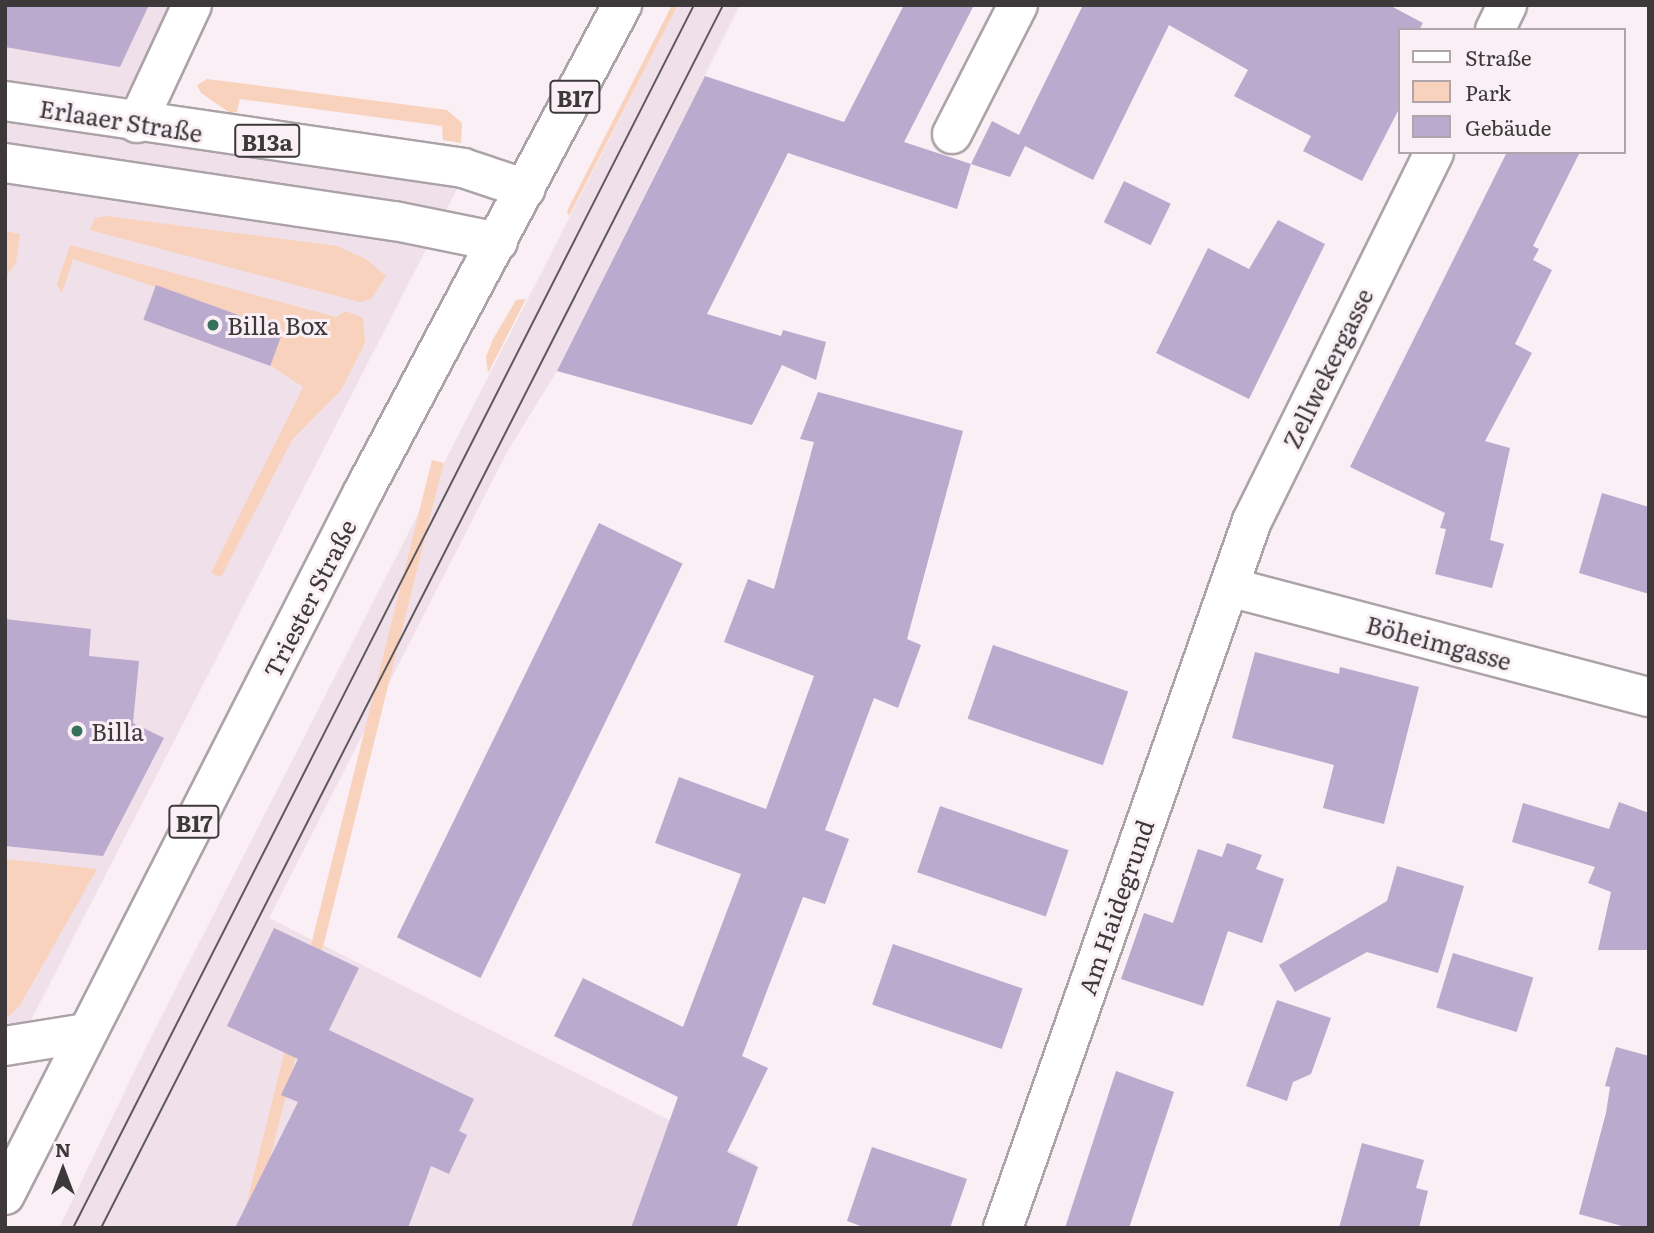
<!DOCTYPE html>
<meta charset="utf-8">
<style>
body{margin:0}
#map{position:relative;width:1654px;height:1233px;overflow:hidden;background:#f9eff5;font-family:Literata,serif}
div>[style]{position:absolute}
[style*='--x']{left:calc(var(--x)*1px);top:calc(var(--y)*1px);width:calc(var(--w)*1px);rotate:calc(var(--a)*1deg)}
.built>*{inset:0;background:#f0e0e9}
.green>*{inset:0;background:#f9d2bd;transform-origin:0 0}
.building>*{inset:0;background:#baaace;transform-origin:0 0}
.roads{filter:drop-shadow(2px 0 #aca3a8) drop-shadow(-2px 0 #aca3a8) drop-shadow(0 2px #aca3a8) drop-shadow(0 -2px #aca3a8)}
.minor>*{height:38px;margin:-19px;padding:0 19px;transform-origin:19px;border-radius:19px;background:#fff}
.primary>*{height:38px;margin:-19px;padding:0 19px;transform-origin:19px;border-radius:19px;background:#fff}
.tram>*{height:2px;margin:-1px;padding:0 1px;transform-origin:1px;border-radius:1px;background:#5e595c}
.dots>*{width:19px;height:19px;translate:-50% -50%;box-sizing:border-box;border:4px solid #f9eff5;border-radius:50%}
span{translate:-50% -50%;white-space:nowrap;text-align:center;line-height:1.15;-webkit-text-stroke:6px #f9eff5;paint-order:stroke}
.shield-label span{padding:2px 5px;background:#f9eff5;border:2px solid;border-radius:5px;-webkit-text-stroke-width:0}
.shield-label{font-size:23px;color:#3d393b;font-weight:700}
.street-label{font-size:24px;color:#3d393b}
.poi-label{font-size:24px;color:#3d393b}
.left{translate:0 -50%;text-align:left}
.frame{position:absolute;inset:0;border:7px solid #3d393b;pointer-events:none}
.legend{position:absolute;left:1398px;top:28px;width:228px;height:126px;box-sizing:border-box;background:#f9eff5;border:2px solid #aea6ab;margin:0;padding:9px 12px;list-style:none;font-size:21px;color:#3d393b}
.legend li{display:flex;align-items:center;gap:14px;height:35px}
.legend b{width:35px;border:2px solid #aea6ab}
.north{position:absolute;left:28px;top:1135px;width:70px;height:70px;-webkit-text-stroke:5px #f9eff5;paint-order:stroke;rotate:0deg;font-size:19px;font-weight:700;line-height:28px;text-align:center;color:#3d393b}
.north::after{content:'';display:block;margin:auto;width:24px;height:32px;background:#3d393b;clip-path:polygon(50% 0,100% 100%,50% 72%,0 100%)}
</style>
<div id="map">
<div class="built">
<div style="clip-path:polygon(5px 5px,192px 5px,138px 124px,458px 187px,5px 1071px)"></div>
<div style="clip-path:polygon(678px 5px,740px 5px,557px 371px,507px 452px,269px 918px,756px 1164px,734px 1228px,59px 1228px,151px 1037px)"></div>
</div>
<div class="green">
<div style="clip-path:polygon(672px 5px,678px 5px,569px 216px,567px 211px)"></div>
<div style="clip-path:polygon(207px 79px,447px 110px,462px 123px,461px 143px,443px 140px,442px 126px,240px 99px,237px 112px,230px 113px,201px 93px,197px 85px)"></div>
<div style="clip-path:polygon(106px 216px,337px 246px,366px 259px,386px 276px,371px 299px,360px 302px,90px 230px,95px 218px)"></div>
<div style="clip-path:polygon(5px 231px,20px 234px,16px 263px,5px 278px)"></div>
<div style="clip-path:polygon(70px 245px,336px 317px,346px 311px,363px 318px,365px 343px,341px 390px,292px 440px,221px 577px,211px 573px,303px 387px,270px 365px,282px 330px,73px 259px,62px 293px,57px 284px)"></div>
<div style="clip-path:polygon(526px 299px,488px 373px,486px 357px,493px 339px,516px 300px)"></div>
<div style="left:432px;top:460px;width:12px;height:860px;rotate:14deg"></div>
<div style="clip-path:polygon(5px 859px,97px 869px,19px 1007px,9px 1016px,5px 1015px)"></div>
</div>
<div class="building">
<div style="clip-path:polygon(5px 5px,149px 5px,120px 67px,5px 47px)"></div>
<div style="clip-path:polygon(904px 5px,974px 5px,904px 142px,971px 164px,957px 209px,788px 153px,707px 314px,781px 336px,783px 330px,826px 342px,816px 380px,782px 365px,752px 425px,557px 371px,705px 76px,844px 122px)"></div>
<div style="clip-path:polygon(1083px 5px,1389px 5px,1423px 23px,1419px 30px,1400px 30px,1400px 107px,1362px 181px,1303px 151px,1311px 136px,1234px 96px,1248px 70px,1169px 25px,1093px 180px,1025px 146px,1010px 177px,971px 164px,992px 121px,1019px 135px)"></div>
<div style="clip-path:polygon(1507px 152px,1580px 152px,1533px 246px,1539px 249px,1533px 260px,1552px 270px,1515px 344px,1532px 353px,1485px 441px,1510px 448px,1490px 540px,1504px 544px,1492px 588px,1435px 574px,1446px 529px,1440px 528px,1445px 513px,1350px 467px)"></div>
<div style="left:1124px;top:181px;width:52px;height:46px;rotate:26deg"></div>
<div style="clip-path:polygon(1278px 220px,1325px 244px,1249px 399px,1156px 353px,1208px 248px,1249px 269px)"></div>
<div style="left:156px;top:285px;width:135px;height:37px;rotate:20deg"></div>
<div style="clip-path:polygon(818px 392px,963px 431px,907px 639px,921px 645px,898px 708px,874px 698px,825px 830px,849px 839px,825px 904px,803px 897px,742px 1056px,768px 1068px,727px 1152px,758px 1167px,736px 1228px,631px 1228px,678px 1097px,554px 1036px,583px 978px,683px 1027px,741px 874px,655px 843px,679px 777px,766px 809px,814px 676px,724px 642px,748px 579px,774px 589px,814px 442px,800px 439px)"></div>
<div style="clip-path:polygon(1602px 493px,1649px 507px,1649px 594px,1579px 573px)"></div>
<div style="left:599px;top:523px;width:93px;height:461px;rotate:26deg"></div>
<div style="clip-path:polygon(5px 619px,91px 629px,89px 656px,139px 661px,133px 723px,164px 738px,103px 856px,5px 846px)"></div>
<div style="left:993px;top:645px;width:143px;height:78px;rotate:19deg"></div>
<div style="clip-path:polygon(1255px 652px,1339px 674px,1340px 667px,1419px 687px,1384px 824px,1323px 808px,1334px 765px,1232px 738px)"></div>
<div style="clip-path:polygon(1619px 802px,1649px 813px,1649px 950px,1598px 950px,1611px 892px,1588px 883px,1595px 867px,1512px 842px,1523px 803px,1609px 829px)"></div>
<div style="left:940px;top:806px;width:136px;height:70px;rotate:19deg"></div>
<div style="clip-path:polygon(1227px 843px,1262px 855px,1256px 869px,1284px 879px,1262px 943px,1228px 931px,1203px 1006px,1121px 979px,1144px 913px,1173px 923px,1198px 849px,1222px 857px)"></div>
<div style="clip-path:polygon(1397px 866px,1464px 886px,1438px 973px,1367px 952px,1295px 992px,1279px 965px,1387px 901px)"></div>
<div style="clip-path:polygon(274px 928px,359px 968px,329px 1030px,474px 1099px,459px 1131px,467px 1135px,449px 1174px,431px 1166px,408px 1228px,235px 1228px,298px 1102px,281px 1095px,298px 1059px,227px 1026px)"></div>
<div style="left:893px;top:944px;width:137px;height:64px;rotate:19deg"></div>
<div style="left:1453px;top:953px;width:84px;height:57px;rotate:17deg"></div>
<div style="clip-path:polygon(1277px 1000px,1331px 1018px,1311px 1074px,1293px 1082px,1287px 1101px,1246px 1086px)"></div>
<div style="clip-path:polygon(1616px 1047px,1649px 1056px,1649px 1228px,1629px 1228px,1579px 1214px,1606px 1113px,1610px 1087px,1605px 1086px)"></div>
<div style="clip-path:polygon(1116px 1071px,1174px 1092px,1129px 1228px,1065px 1228px)"></div>
<div style="clip-path:polygon(1362px 1143px,1424px 1160px,1416px 1188px,1428px 1191px,1419px 1228px,1339px 1228px)"></div>
<div style="clip-path:polygon(872px 1147px,967px 1179px,950px 1228px,866px 1228px,847px 1221px)"></div>
</div>
<div class="roads">
<div class="minor">
<div style="--x:1495;--y:30;--w:28;--a:-64"></div>
<div style="--x:137;--y:123;--w:130;--a:-65"></div>
<div style="--x:952;--y:134;--w:145;--a:-62.9"></div>
<div style="--x:1229;--y:587;--w:434;--a:14.7"></div>
<div style="--x:1003;--y:1228;--w:750;--a:-70.6"></div>
<div style="--x:1252;--y:521;--w:411;--a:-63.7"></div>
</div>
<div class="primary">
<div style="--x:5;--y:101;--w:463;--a:8.3"></div>
<div style="--x:463;--y:168;--w:66;--a:18.4"></div>
<div style="--x:5;--y:163;--w:394;--a:8.5"></div>
<div style="--x:395;--y:221;--w:105;--a:11.5"></div>
<div style="--x:5;--y:1046;--w:82;--a:-9.1"></div>
<div style="--x:5;--y:1195;--w:789;--a:-63.01"></div>
<div style="--x:363;--y:492;--w:552;--a:-61.99"></div>
</div>
</div>
<div class="tram">
<div style="--x:73;--y:1228;--w:1372;--a:-63.08"></div>
<div style="--x:101;--y:1228;--w:1372;--a:-63.04"></div>
</div>
<div class="dots">
<div style="left:213px;top:325px;background:#36715c"></div>
<div style="left:77px;top:731px;background:#36715c"></div>
</div>
<div class="shield-label">
<span style="left:575px;top:97px">B17</span>
<span style="left:267px;top:141px">B13a</span>
<span style="left:194px;top:822px">B17</span>
</div>
<div class="street-label">
<span style="left:121px;top:120px;rotate:9deg">Erlaaer Straße</span>
<span style="left:1327px;top:368px;rotate:-64deg">Zellwekergasse</span>
<span style="left:309px;top:598px;rotate:-63deg">Triester Straße</span>
<span style="left:1439px;top:642px;rotate:15deg">Böheimgasse</span>
<span style="left:1115px;top:907px;rotate:-71deg">Am Haidegrund</span>
</div>
<div class="poi-label">
<span class="left" style="left:227px;top:325px">Billa Box</span>
<span class="left" style="left:91px;top:731px">Billa</span>
</div>
<div class="frame"></div>
<ul class="legend">
<li><b style="height:9px;background:#fff"></b>Straße</li>
<li><b style="height:19px;background:#f9d2bd"></b>Park</li>
<li><b style="height:19px;background:#baaace"></b>Gebäude</li>
</ul>
<div class="north">N</div>
</div>
